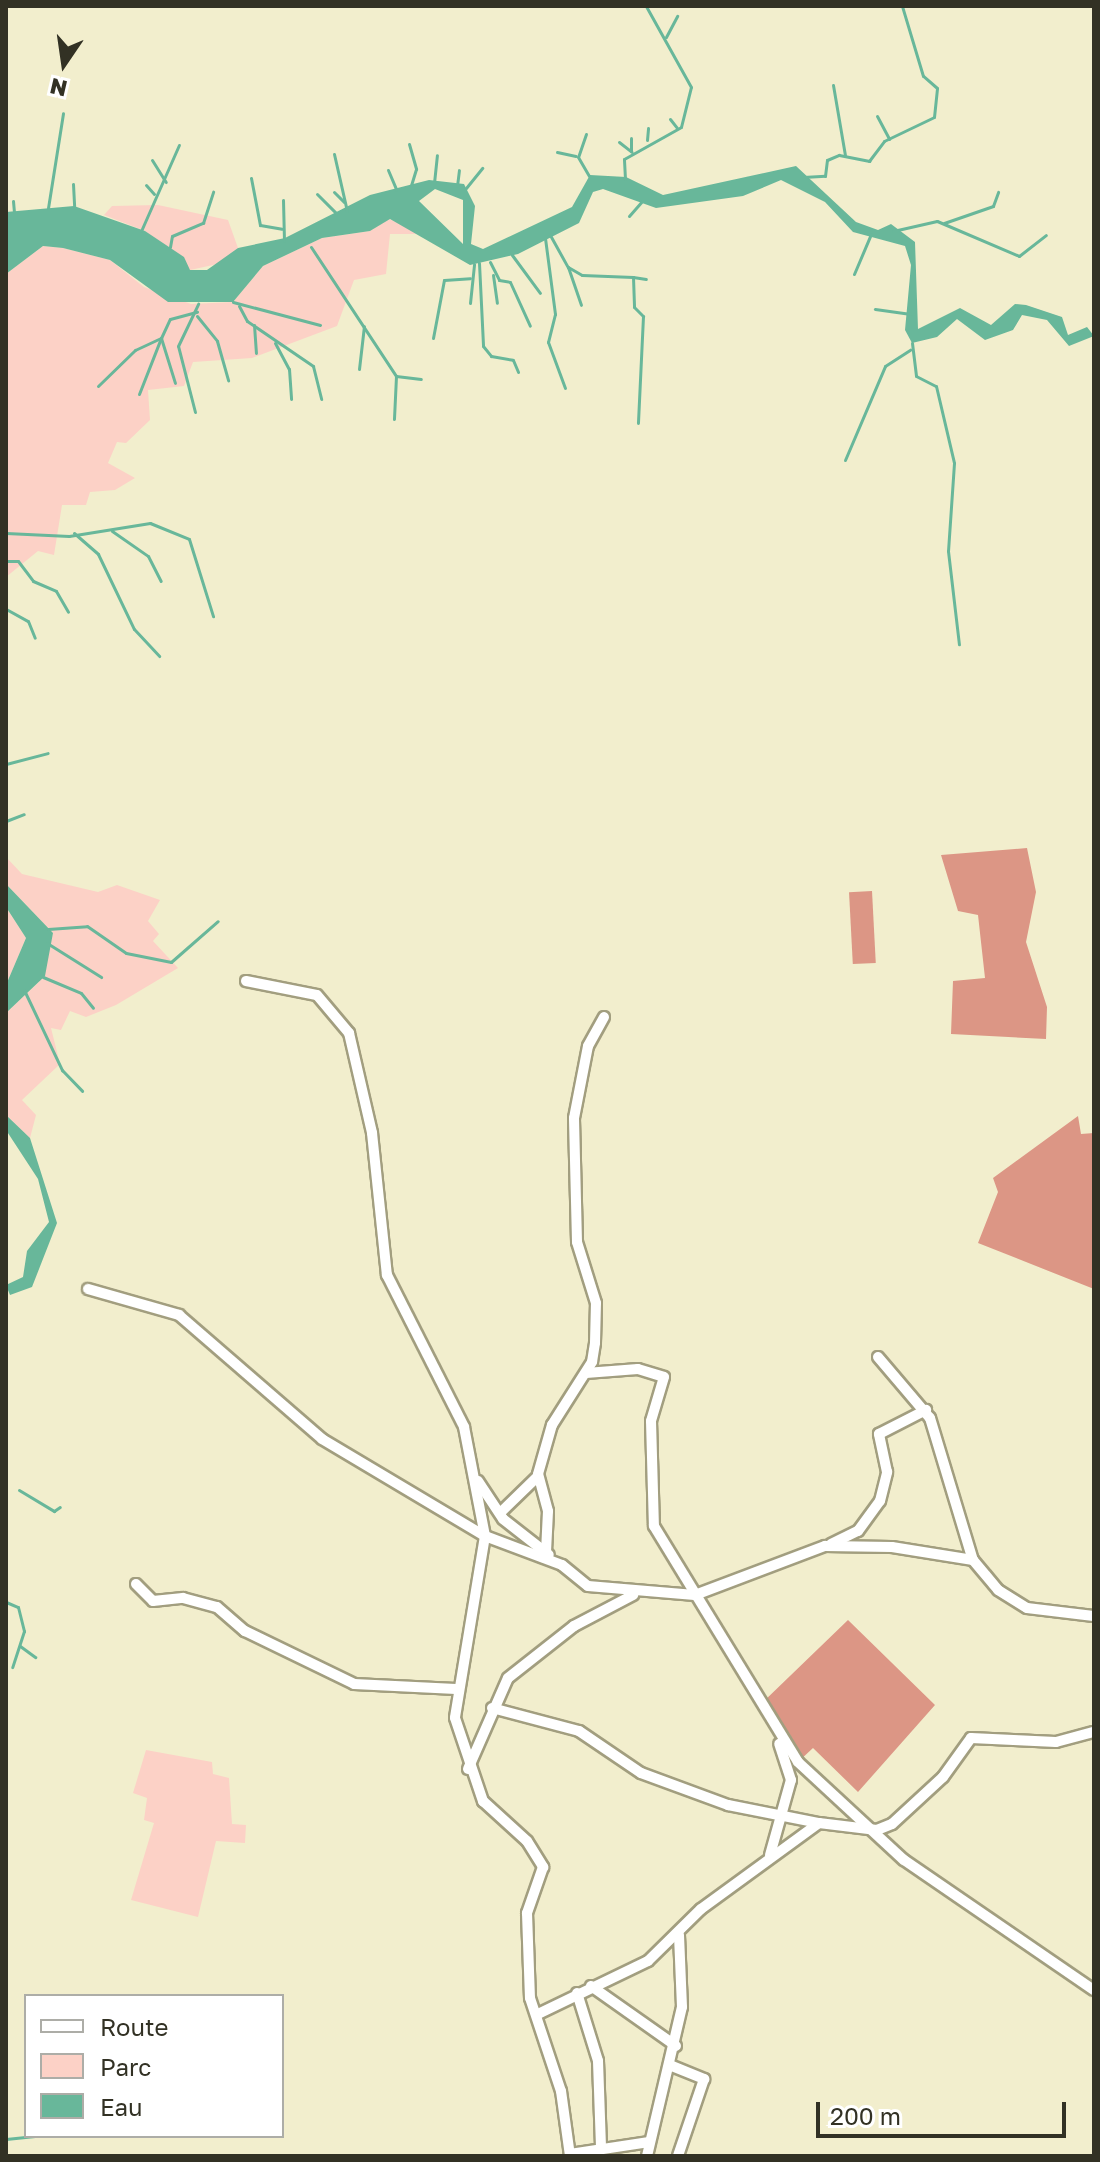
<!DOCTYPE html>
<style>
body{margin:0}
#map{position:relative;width:1100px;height:2162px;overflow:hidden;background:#f2eecd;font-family:"Golos Text",sans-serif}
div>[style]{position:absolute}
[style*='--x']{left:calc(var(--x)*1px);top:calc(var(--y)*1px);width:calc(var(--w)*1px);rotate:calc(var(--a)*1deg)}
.green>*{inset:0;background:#fcd1c6}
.forest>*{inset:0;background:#dc9685;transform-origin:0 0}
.water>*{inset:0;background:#68b79a}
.stream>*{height:3px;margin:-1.5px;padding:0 1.5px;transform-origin:1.5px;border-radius:1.5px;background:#68b79a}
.roads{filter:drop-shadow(2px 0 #a29e7f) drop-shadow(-2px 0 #a29e7f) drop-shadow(0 2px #a29e7f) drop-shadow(0 -2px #a29e7f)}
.minor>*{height:10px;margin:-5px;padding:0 5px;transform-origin:5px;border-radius:5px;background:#fff}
span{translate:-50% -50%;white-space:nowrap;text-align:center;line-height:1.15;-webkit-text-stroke:7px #fff;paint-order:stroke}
.frame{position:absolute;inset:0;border:8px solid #323124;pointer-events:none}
.legend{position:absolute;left:24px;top:1994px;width:260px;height:144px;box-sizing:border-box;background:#fff;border:2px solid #adada7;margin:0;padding:10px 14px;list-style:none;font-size:24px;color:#323124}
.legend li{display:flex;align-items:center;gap:16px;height:40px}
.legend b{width:40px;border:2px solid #adada7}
.north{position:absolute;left:24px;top:24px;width:80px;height:80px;-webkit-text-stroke:6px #fff;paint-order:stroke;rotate:193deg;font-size:22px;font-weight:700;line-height:32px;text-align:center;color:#323124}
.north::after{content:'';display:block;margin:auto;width:28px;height:36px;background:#323124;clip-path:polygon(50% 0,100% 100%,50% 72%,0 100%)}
.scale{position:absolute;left:816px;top:2102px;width:250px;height:36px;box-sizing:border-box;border:4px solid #323124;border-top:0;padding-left:10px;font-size:24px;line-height:28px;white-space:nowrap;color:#323124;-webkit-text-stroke:6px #fff;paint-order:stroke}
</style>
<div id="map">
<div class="green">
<div style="clip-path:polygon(158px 205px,228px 220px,238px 248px,227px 262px,190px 270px,145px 231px,104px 215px,112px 206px)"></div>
<div style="clip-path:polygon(389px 219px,426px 234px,390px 234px,386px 274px,354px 280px,337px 326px,252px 358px,193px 362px,184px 386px,148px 390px,150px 420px,126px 443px,117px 442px,108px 463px,135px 478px,115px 490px,90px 492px,86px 505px,62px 505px,54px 555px,38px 551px,6px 577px,6px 274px,43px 246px,63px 248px,110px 260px,144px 287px,191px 304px,233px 302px,263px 266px,322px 238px,370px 231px)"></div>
<div style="clip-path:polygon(6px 857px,22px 874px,98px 892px,117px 885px,160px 900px,148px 921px,159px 934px,153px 941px,178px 968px,116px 1005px,86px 1017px,70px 1011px,61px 1030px,51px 1028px,60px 1064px,22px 1100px,36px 1115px,30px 1138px,6px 1115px,6px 1013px,39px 982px,53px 933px,6px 884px)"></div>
<div style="clip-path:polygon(6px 907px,26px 938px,6px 985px)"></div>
<div style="clip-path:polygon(146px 1750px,212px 1762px,213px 1774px,229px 1778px,232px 1824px,246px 1825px,245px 1843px,216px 1841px,198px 1917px,131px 1900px,154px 1823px,144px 1820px,147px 1798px,133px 1793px)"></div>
</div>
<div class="forest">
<div style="clip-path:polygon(1027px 848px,1036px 892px,1026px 942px,1047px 1007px,1046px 1039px,951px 1034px,953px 981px,985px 978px,978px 915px,958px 911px,941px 855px)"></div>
<div style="left:872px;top:891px;width:72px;height:23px;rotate:87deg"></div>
<div style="clip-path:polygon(1078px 1116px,1081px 1134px,1094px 1133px,1094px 1289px,978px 1243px,998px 1192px,993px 1178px)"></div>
<div style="clip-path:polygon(848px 1620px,935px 1705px,858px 1792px,813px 1748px,798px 1762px,759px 1706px)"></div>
</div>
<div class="water">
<div style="clip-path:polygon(evenodd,796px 166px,856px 222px,878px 230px,891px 224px,915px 242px,918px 329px,960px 308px,991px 325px,1015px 304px,1026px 305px,1062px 317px,1068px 335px,1087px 327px,1094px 336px,1069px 346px,1047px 320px,1022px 315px,1013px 330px,985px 340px,957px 319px,937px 337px,912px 343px,905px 330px,911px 265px,905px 246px,853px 232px,825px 202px,781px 180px,743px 196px,656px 208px,603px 189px,593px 192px,579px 223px,518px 254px,470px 265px,390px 219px,370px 231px,322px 238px,263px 266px,233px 302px,168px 302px,110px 260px,63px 248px,43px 246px,6px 274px,6px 212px,74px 206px,145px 231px,184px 257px,190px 270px,207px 270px,238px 248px,285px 238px,370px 195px,429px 180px,464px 184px,475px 206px,471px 244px,483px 249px,572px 207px,590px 175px,626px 177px,663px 195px,796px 166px,435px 189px,463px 200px,463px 244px,419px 201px,435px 189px)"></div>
<div style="clip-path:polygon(6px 884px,53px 933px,45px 976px,6px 1013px,6px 985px,26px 938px,6px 907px)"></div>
<div style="clip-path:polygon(6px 1115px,30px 1138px,57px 1223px,32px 1287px,10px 1295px,6px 1285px,23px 1277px,27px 1251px,49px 1222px,38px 1179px,6px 1130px)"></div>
</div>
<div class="stream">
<div style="--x:666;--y:37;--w:24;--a:-62"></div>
<div style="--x:833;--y:85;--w:71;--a:80.3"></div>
<div style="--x:877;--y:116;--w:26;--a:62"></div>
<div style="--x:670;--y:119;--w:11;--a:52"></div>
<div style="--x:586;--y:134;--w:24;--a:109"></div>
<div style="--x:578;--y:157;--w:22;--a:60"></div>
<div style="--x:631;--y:138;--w:13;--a:90"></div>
<div style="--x:647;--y:140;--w:12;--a:-85"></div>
<div style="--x:619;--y:142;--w:16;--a:38"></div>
<div style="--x:409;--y:144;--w:26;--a:74"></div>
<div style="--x:416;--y:169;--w:17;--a:107"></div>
<div style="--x:557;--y:152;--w:19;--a:12"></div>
<div style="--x:334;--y:154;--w:58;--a:77.2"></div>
<div style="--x:152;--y:160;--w:26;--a:58"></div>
<div style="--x:388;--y:170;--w:21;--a:67"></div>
<div style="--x:803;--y:177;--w:22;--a:-3"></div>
<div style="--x:825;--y:176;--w:16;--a:-83"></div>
<div style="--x:827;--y:160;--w:13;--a:-23"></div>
<div style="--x:839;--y:155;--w:31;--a:11"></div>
<div style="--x:869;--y:161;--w:25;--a:-53"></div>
<div style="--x:884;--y:141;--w:55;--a:-25.6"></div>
<div style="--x:934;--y:117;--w:29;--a:-84"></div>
<div style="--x:937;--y:88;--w:18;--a:-139"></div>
<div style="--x:923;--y:76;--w:73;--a:-106.7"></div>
<div style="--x:251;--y:178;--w:48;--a:79.2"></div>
<div style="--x:260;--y:225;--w:22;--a:10"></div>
<div style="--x:625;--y:179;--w:20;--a:-93"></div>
<div style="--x:624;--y:159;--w:65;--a:-29.3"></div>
<div style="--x:681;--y:127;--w:41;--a:-76"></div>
<div style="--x:691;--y:87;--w:93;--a:-119.1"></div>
<div style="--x:434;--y:183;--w:28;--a:-84"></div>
<div style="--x:73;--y:184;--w:22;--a:87"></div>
<div style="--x:146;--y:185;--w:12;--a:48"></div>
<div style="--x:457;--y:186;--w:16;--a:-83"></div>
<div style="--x:466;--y:188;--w:26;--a:-51"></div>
<div style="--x:334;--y:192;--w:14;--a:45"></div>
<div style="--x:317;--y:194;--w:27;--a:45"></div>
<div style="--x:283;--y:200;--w:41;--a:88.6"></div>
<div style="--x:13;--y:201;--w:11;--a:85"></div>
<div style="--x:48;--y:208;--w:96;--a:-81"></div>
<div style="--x:629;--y:216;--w:20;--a:-49"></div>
<div style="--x:944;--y:223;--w:52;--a:-19.1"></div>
<div style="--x:993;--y:206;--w:15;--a:-70"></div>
<div style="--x:141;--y:231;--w:94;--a:-66.2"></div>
<div style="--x:893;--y:231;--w:45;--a:-12.8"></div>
<div style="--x:937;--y:221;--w:89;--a:23.1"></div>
<div style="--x:1019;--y:256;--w:34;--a:-38"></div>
<div style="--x:550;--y:235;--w:37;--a:61"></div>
<div style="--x:568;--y:267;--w:16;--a:30"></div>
<div style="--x:582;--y:275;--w:51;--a:2.2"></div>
<div style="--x:633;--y:277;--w:30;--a:88"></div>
<div style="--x:634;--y:307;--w:13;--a:45"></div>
<div style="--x:643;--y:316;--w:107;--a:92.7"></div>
<div style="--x:545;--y:238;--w:77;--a:82.5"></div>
<div style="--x:555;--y:314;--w:29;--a:104"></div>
<div style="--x:548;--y:342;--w:49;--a:69.7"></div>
<div style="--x:170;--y:247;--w:11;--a:-80"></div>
<div style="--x:172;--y:236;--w:34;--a:-23"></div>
<div style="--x:203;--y:223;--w:33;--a:-72"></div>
<div style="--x:311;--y:247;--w:154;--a:56.6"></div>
<div style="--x:396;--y:376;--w:43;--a:92.7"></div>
<div style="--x:512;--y:255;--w:47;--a:53.6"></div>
<div style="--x:490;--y:262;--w:20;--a:63"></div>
<div style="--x:499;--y:280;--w:11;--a:10"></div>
<div style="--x:510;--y:282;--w:48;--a:65.6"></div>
<div style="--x:479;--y:263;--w:83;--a:87.2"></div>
<div style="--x:483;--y:346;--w:13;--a:51"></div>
<div style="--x:491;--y:356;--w:22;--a:10"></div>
<div style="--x:513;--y:360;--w:13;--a:67"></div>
<div style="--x:568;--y:267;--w:40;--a:71.1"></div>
<div style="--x:854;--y:274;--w:43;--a:-67"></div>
<div style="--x:493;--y:275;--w:28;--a:82"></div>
<div style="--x:633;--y:277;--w:13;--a:9"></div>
<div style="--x:233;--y:302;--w:90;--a:14.8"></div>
<div style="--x:470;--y:303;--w:39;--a:-84"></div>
<div style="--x:239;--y:306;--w:17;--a:62"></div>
<div style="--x:247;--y:321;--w:80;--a:34.3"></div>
<div style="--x:313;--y:366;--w:34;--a:76"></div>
<div style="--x:875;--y:309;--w:36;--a:8"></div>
<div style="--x:197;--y:316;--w:32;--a:51"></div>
<div style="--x:217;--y:341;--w:41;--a:74.2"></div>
<div style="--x:254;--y:325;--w:28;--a:86"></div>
<div style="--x:161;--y:338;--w:47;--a:72.7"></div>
<div style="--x:433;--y:338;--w:59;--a:-79.3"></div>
<div style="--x:444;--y:280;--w:26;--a:-4"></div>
<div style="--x:275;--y:343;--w:30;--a:62"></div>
<div style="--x:289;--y:369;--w:30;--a:86"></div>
<div style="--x:912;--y:343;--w:33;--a:83"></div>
<div style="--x:916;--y:376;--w:22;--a:27"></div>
<div style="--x:936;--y:386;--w:79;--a:76.8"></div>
<div style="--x:954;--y:463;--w:88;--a:93.9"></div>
<div style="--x:948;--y:551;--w:94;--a:83.3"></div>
<div style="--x:359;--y:369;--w:43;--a:-83.4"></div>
<div style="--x:396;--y:376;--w:25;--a:7"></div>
<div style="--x:98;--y:386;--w:52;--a:-44.2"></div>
<div style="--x:135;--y:350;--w:29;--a:-25"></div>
<div style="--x:161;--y:338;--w:21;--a:-65"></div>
<div style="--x:170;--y:319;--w:28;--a:-15"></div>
<div style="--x:139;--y:394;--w:60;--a:-68.6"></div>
<div style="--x:195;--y:412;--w:68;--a:-104.4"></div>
<div style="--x:178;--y:346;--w:47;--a:-64.5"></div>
<div style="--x:845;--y:460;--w:102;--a:-66.9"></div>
<div style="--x:885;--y:366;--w:30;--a:-33"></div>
<div style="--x:112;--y:531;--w:44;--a:34.8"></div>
<div style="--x:148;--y:556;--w:28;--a:63"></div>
<div style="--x:6;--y:533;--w:63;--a:2.7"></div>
<div style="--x:69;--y:536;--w:82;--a:-9.1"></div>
<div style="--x:150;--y:523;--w:42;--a:22.3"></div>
<div style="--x:189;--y:539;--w:81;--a:72.7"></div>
<div style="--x:74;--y:533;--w:32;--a:41"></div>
<div style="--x:98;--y:554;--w:83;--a:64.4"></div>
<div style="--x:134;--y:629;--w:37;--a:47"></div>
<div style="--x:6;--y:561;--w:12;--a:0"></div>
<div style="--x:18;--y:561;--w:25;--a:53"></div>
<div style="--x:33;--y:581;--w:25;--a:23"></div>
<div style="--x:56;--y:591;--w:24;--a:60"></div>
<div style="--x:6;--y:609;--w:25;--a:29"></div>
<div style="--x:28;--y:621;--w:18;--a:68"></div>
<div style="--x:6;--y:764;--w:43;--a:-14.7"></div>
<div style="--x:6;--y:821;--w:19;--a:-21"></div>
<div style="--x:48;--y:929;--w:39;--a:-4"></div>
<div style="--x:87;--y:926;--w:47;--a:34.7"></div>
<div style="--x:126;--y:953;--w:46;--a:11.3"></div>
<div style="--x:171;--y:962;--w:62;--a:-41.1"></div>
<div style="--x:47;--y:943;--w:64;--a:32.2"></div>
<div style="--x:43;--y:977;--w:41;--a:22.8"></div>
<div style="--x:81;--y:993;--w:19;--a:51"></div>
<div style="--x:24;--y:990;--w:89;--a:64.6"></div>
<div style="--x:62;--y:1070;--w:29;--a:46"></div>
<div style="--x:19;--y:1490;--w:41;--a:31"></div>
<div style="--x:54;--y:1511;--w:7;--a:-34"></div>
<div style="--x:6;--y:1602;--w:13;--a:23"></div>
<div style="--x:18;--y:1607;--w:25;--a:76"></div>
<div style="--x:24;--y:1631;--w:38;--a:108"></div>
<div style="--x:20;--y:1646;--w:19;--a:36"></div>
<div style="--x:6;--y:2139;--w:29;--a:-6"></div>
<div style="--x:6;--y:2156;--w:15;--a:-90"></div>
</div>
<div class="roads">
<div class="minor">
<div style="--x:246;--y:981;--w:72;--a:11.2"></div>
<div style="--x:317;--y:995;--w:50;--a:49.9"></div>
<div style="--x:349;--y:1033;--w:103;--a:77"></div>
<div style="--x:372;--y:1133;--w:143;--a:84"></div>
<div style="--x:387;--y:1275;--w:170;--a:63.1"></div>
<div style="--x:464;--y:1427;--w:111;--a:79.1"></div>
<div style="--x:485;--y:1536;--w:184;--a:99.4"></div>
<div style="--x:455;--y:1718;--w:88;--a:71.4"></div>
<div style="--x:483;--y:1801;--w:59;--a:42.3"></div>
<div style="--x:527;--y:1841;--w:31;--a:58"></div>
<div style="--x:543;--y:1867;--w:49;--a:109.2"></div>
<div style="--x:527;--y:1913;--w:85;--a:88"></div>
<div style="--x:530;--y:1998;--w:98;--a:71.6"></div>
<div style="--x:561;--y:2091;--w:66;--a:82.1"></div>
<div style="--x:88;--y:1289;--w:95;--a:15.9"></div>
<div style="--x:179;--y:1315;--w:189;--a:40.9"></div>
<div style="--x:322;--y:1439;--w:190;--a:30.8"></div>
<div style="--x:485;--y:1536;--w:82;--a:20.6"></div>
<div style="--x:562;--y:1565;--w:33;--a:39"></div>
<div style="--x:588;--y:1586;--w:107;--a:4.8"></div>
<div style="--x:695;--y:1595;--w:139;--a:-20.7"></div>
<div style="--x:825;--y:1546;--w:67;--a:0.9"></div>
<div style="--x:892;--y:1547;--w:82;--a:9.1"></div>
<div style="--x:973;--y:1560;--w:39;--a:50"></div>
<div style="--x:998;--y:1590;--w:34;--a:32"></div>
<div style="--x:1027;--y:1608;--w:67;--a:6.8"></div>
<div style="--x:878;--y:1357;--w:80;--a:49.6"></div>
<div style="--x:930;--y:1418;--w:148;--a:73.2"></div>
<div style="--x:586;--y:1373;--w:52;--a:-4.4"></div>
<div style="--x:638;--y:1369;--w:27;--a:17"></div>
<div style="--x:664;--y:1377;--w:46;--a:106.5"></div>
<div style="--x:651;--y:1421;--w:105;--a:88.4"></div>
<div style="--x:654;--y:1526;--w:276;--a:58.6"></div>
<div style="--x:798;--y:1762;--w:144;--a:42.8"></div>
<div style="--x:904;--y:1860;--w:230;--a:34.4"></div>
<div style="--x:478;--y:1481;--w:45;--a:56.7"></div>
<div style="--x:503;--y:1519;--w:58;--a:38"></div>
<div style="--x:500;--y:1513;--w:53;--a:-44.2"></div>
<div style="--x:831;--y:1544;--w:30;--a:-26"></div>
<div style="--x:858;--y:1531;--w:37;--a:-54"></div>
<div style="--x:880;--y:1501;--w:30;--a:-76"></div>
<div style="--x:887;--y:1472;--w:39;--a:-102"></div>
<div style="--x:879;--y:1434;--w:53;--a:-27.1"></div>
<div style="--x:546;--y:1552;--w:41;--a:-87.2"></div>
<div style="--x:548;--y:1511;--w:38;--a:-105"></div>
<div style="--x:538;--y:1474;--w:51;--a:-74.1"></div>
<div style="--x:552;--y:1425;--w:75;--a:-57.6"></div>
<div style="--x:592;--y:1362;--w:19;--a:-81"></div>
<div style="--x:595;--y:1343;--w:40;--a:-88.6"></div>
<div style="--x:596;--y:1303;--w:64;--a:-107.3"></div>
<div style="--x:577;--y:1242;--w:124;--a:-91.4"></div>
<div style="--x:574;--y:1118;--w:73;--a:-79"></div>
<div style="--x:588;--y:1046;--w:33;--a:-61"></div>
<div style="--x:136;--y:1584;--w:24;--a:45"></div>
<div style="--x:153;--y:1601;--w:30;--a:-6"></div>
<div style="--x:183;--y:1598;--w:35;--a:15"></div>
<div style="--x:217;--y:1607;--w:37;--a:41"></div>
<div style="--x:245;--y:1631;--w:121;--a:25.9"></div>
<div style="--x:354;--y:1684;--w:102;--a:2.8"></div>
<div style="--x:492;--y:1708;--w:90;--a:14.8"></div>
<div style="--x:579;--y:1731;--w:75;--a:34.1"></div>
<div style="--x:641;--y:1773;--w:93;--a:20.2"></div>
<div style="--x:728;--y:1805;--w:93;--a:11.2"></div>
<div style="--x:468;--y:1769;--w:99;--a:-66.3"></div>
<div style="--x:508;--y:1678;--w:84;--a:-38.2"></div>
<div style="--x:574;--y:1626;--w:67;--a:-27.7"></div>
<div style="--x:770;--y:1855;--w:78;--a:-74.4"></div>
<div style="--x:791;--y:1780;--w:38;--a:-108"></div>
<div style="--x:591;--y:1986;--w:104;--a:35.2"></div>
<div style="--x:577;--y:1993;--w:71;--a:72.8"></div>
<div style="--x:598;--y:2061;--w:87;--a:88"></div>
<div style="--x:538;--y:2014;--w:122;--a:-25.7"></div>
<div style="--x:648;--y:1961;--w:74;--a:-44.5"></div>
<div style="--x:701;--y:1909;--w:146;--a:-36.1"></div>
<div style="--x:819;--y:1823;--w:58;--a:6.9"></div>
<div style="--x:877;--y:1830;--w:16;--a:-22"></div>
<div style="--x:892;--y:1824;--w:69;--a:-42.7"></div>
<div style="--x:943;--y:1777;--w:48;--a:-54.3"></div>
<div style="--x:971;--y:1738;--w:85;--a:2.7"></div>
<div style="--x:1056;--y:1742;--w:39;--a:-15"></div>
<div style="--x:672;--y:2066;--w:35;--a:22"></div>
<div style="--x:704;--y:2079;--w:81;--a:108.7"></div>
<div style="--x:570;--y:2154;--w:80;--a:-8.6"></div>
<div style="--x:647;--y:2156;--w:153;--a:-76.8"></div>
<div style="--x:682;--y:2007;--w:72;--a:-92.4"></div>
</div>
</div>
<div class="frame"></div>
<ul class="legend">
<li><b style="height:10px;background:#fff"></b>Route</li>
<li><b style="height:22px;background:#fcd1c6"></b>Parc</li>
<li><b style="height:22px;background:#68b79a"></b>Eau</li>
</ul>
<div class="north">N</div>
<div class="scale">200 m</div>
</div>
